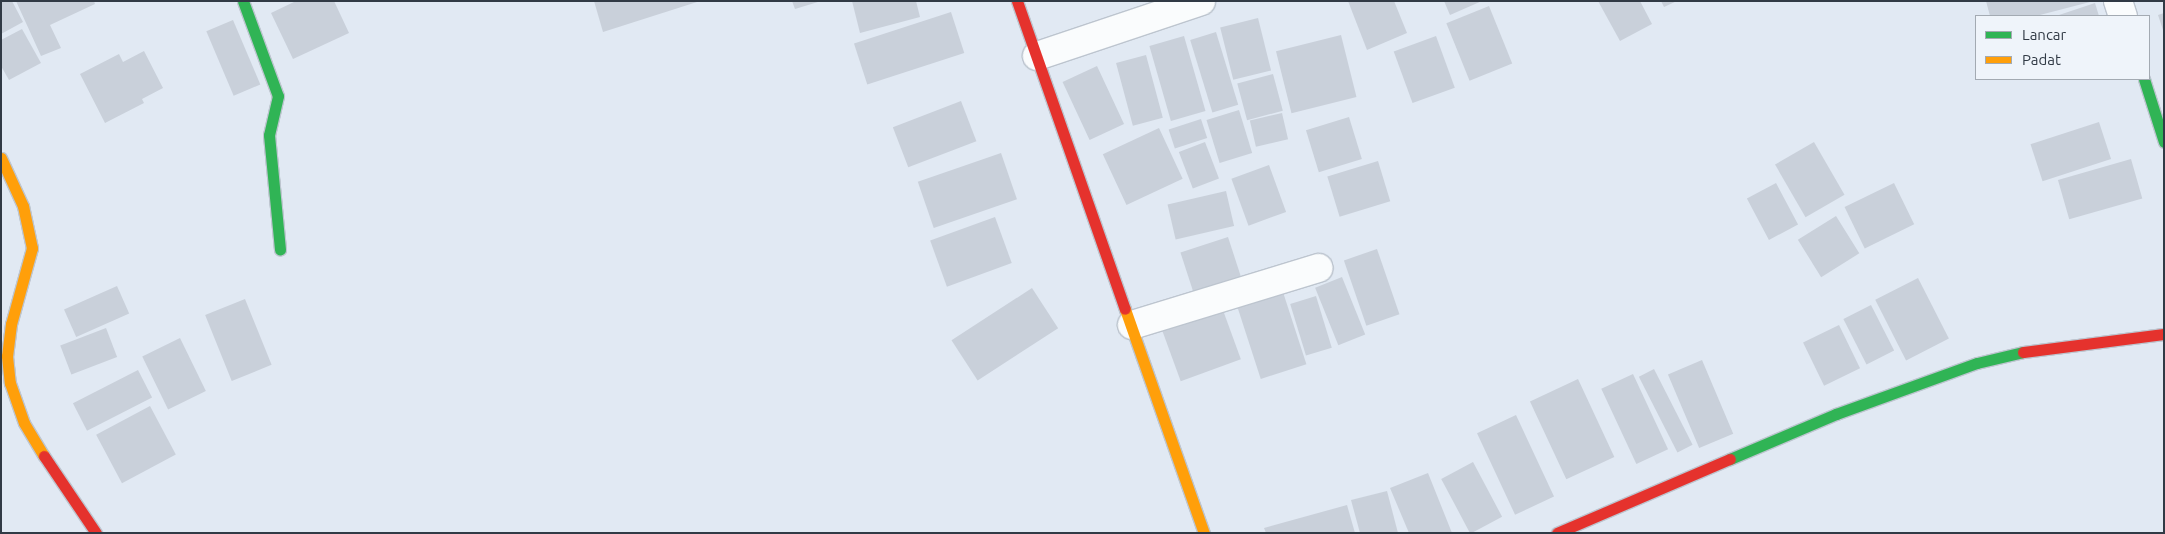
<!DOCTYPE html>
<style>
body{margin:0}
#map{position:relative;width:2165px;height:534px;overflow:hidden;background:#e1e9f3;font-family:Ubuntu,sans-serif}
div>[style]{position:absolute}
[style*='--x']{left:calc(var(--x)*1px);top:calc(var(--y)*1px);width:calc(var(--w)*1px);rotate:calc(var(--a)*1deg)}
.building>*{inset:0;background:#c9d0da;transform-origin:0 0}
.roads{filter:drop-shadow(1px 0 #bdc5cf) drop-shadow(-1px 0 #bdc5cf) drop-shadow(0 1px #bdc5cf) drop-shadow(0 -1px #bdc5cf)}
.street>*{height:28px;margin:-14px;padding:0 14px;transform-origin:14px;border-radius:14px;background:#fafcfd}
.fast>*{height:11px;margin:-5.5px;padding:0 5.5px;transform-origin:5.5px;border-radius:5.5px;background:#30b455}
.slow>*{height:11px;margin:-5.5px;padding:0 5.5px;transform-origin:5.5px;border-radius:5.5px;background:#ff9f0a}
.jam>*{height:11px;margin:-5.5px;padding:0 5.5px;transform-origin:5.5px;border-radius:5.5px;background:#e5322d}
span{translate:-50% -50%;white-space:nowrap;text-align:center;line-height:1.15;-webkit-text-stroke:4.5px #eff4fa;paint-order:stroke}
.frame{position:absolute;inset:0;border:2px solid #313a45;pointer-events:none}
.legend{position:absolute;left:1975px;top:15px;width:175px;height:65px;box-sizing:border-box;background:#eff4fa;border:1px solid #a3aab2;margin:0;padding:6px 9px;list-style:none;font-size:15px;color:#313a45}
.legend li{display:flex;align-items:center;gap:10px;height:25px}
.legend b{width:25px;border:1px solid #a3aab2}
</style>
<div id="map">
<div class="building">
<div style="clip-path:polygon(1px 1px,12px 1px,23px 22px,1px 34px)"></div>
<div style="clip-path:polygon(16px 1px,94px 1px,95px 4px,50px 25px,61px 48px,41px 56px)"></div>
<div style="clip-path:polygon(296px 1px,334px 1px,349px 33px,293px 59px,271px 13px)"></div>
<div style="clip-path:polygon(594px 1px,697px 1px,697px 2px,603px 32px)"></div>
<div style="clip-path:polygon(792px 1px,818px 1px,818px 2px,795px 9px)"></div>
<div style="clip-path:polygon(852px 1px,916px 1px,920px 17px,860px 33px)"></div>
<div style="clip-path:polygon(1348px 1px,1394px 1px,1407px 33px,1367px 50px)"></div>
<div style="clip-path:polygon(1444px 1px,1482px 1px,1450px 15px)"></div>
<div style="clip-path:polygon(1598px 1px,1640px 1px,1652px 24px,1620px 41px)"></div>
<div style="clip-path:polygon(1661px 1px,1677px 1px,1664px 7px)"></div>
<div style="clip-path:polygon(1986px 1px,2090px 1px,2090px 2px,2036px 16px,1990px 16px)"></div>
<div style="clip-path:polygon(2095px 3px,2099px 16px,2056px 16px)"></div>
<div style="left:1489px;top:6px;width:62px;height:46px;rotate:68deg"></div>
<div style="left:951px;top:12px;width:43px;height:102px;rotate:72deg"></div>
<div style="clip-path:polygon(2164px 13px,2164px 30px,2163px 30px,2158px 15px)"></div>
<div style="left:1258px;top:18px;width:54px;height:39px;rotate:76deg"></div>
<div style="left:233px;top:20px;width:70px;height:29px;rotate:67deg"></div>
<div style="clip-path:polygon(22px 29px,41px 63px,9px 80px,1px 66px,1px 40px)"></div>
<div style="left:1216px;top:32px;width:76px;height:27px;rotate:73deg"></div>
<div style="left:1341px;top:35px;width:64px;height:67px;rotate:76deg"></div>
<div style="left:1184px;top:36px;width:78px;height:36px;rotate:74deg"></div>
<div style="left:1436px;top:36px;width:55px;height:45px;rotate:70deg"></div>
<div style="clip-path:polygon(144px 51px,163px 88px,142px 99px,144px 103px,105px 123px,80px 74px,119px 54px,123px 62px)"></div>
<div style="left:1146px;top:55px;width:65px;height:31px;rotate:75deg"></div>
<div style="left:1097px;top:66px;width:64px;height:38px;rotate:65deg"></div>
<div style="left:1273px;top:74px;width:38px;height:37px;rotate:75deg"></div>
<div style="left:961px;top:101px;width:43px;height:73px;rotate:69deg"></div>
<div style="left:1239px;top:110px;width:45px;height:34px;rotate:73deg"></div>
<div style="left:1282px;top:113px;width:27px;height:33px;rotate:77deg"></div>
<div style="left:1349px;top:117px;width:44px;height:45px;rotate:73deg"></div>
<div style="left:1201px;top:119px;width:20px;height:34px;rotate:72deg"></div>
<div style="left:2099px;top:122px;width:39px;height:72px;rotate:72deg"></div>
<div style="left:1159px;top:128px;width:56px;height:62px;rotate:65deg"></div>
<div style="left:1205px;top:142px;width:39px;height:28px;rotate:69deg"></div>
<div style="left:1814px;top:142px;width:61px;height:45px;rotate:60deg"></div>
<div style="left:1001px;top:153px;width:49px;height:88px;rotate:71deg"></div>
<div style="left:2131px;top:159px;width:41px;height:76px;rotate:74deg"></div>
<div style="left:1378px;top:161px;width:42px;height:53px;rotate:73deg"></div>
<div style="left:1269px;top:165px;width:50px;height:40px;rotate:70deg"></div>
<div style="left:1776px;top:183px;width:47px;height:33px;rotate:62deg"></div>
<div style="left:1894px;top:183px;width:46px;height:55px;rotate:64deg"></div>
<div style="left:1226px;top:191px;width:36px;height:60px;rotate:77deg"></div>
<div style="left:1836px;top:216px;width:44px;height:45px;rotate:58deg"></div>
<div style="left:995px;top:217px;width:49px;height:69px;rotate:70deg"></div>
<div style="left:1228px;top:237px;width:49px;height:50px;rotate:72deg"></div>
<div style="left:1377px;top:249px;width:69px;height:35px;rotate:71deg"></div>
<div style="left:1342px;top:277px;width:62px;height:29px;rotate:68deg"></div>
<div style="left:1918px;top:278px;width:68px;height:48px;rotate:63deg"></div>
<div style="left:117px;top:286px;width:30px;height:58px;rotate:66deg"></div>
<div style="left:1032px;top:288px;width:48px;height:96px;rotate:57deg"></div>
<div style="left:1282px;top:289px;width:79px;height:48px;rotate:72deg"></div>
<div style="left:1316px;top:296px;width:54px;height:27px;rotate:73deg"></div>
<div style="left:245px;top:299px;width:71px;height:43px;rotate:68deg"></div>
<div style="left:1220px;top:302px;width:61px;height:64px;rotate:70deg"></div>
<div style="left:1871px;top:305px;width:51px;height:31px;rotate:63deg"></div>
<div style="left:1839px;top:325px;width:48px;height:40px;rotate:64deg"></div>
<div style="left:106px;top:328px;width:31px;height:49px;rotate:69deg"></div>
<div style="left:180px;top:338px;width:59px;height:42px;rotate:64deg"></div>
<div style="left:1702px;top:360px;width:80px;height:37px;rotate:67deg"></div>
<div style="left:1654px;top:369px;width:85px;height:17px;rotate:63deg"></div>
<div style="left:138px;top:370px;width:31px;height:73px;rotate:63deg"></div>
<div style="left:1633px;top:374px;width:83px;height:35px;rotate:65deg"></div>
<div style="left:1578px;top:379px;width:86px;height:53px;rotate:65deg"></div>
<div style="left:150px;top:406px;width:55px;height:61px;rotate:62deg"></div>
<div style="left:1516px;top:415px;width:90px;height:43px;rotate:65deg"></div>
<div style="left:1473px;top:462px;width:62px;height:36px;rotate:62deg"></div>
<div style="clip-path:polygon(1428px 473px,1452px 533px,1409px 533px,1390px 488px)"></div>
<div style="clip-path:polygon(1387px 491px,1398px 533px,1360px 533px,1351px 500px)"></div>
<div style="clip-path:polygon(1347px 505px,1355px 533px,1266px 533px,1264px 528px)"></div>
</div>
<div class="roads">
<div class="street">
<div style="--x:2118;--y:1;--w:16;--a:72"></div>
<div style="--x:1037;--y:56;--w:173;--a:-18.5"></div>
<div style="--x:1132;--y:325;--w:195;--a:-17"></div>
</div>
<div class="fast">
<div style="--x:243;--y:1;--w:101;--a:69.8"></div>
<div style="--x:278;--y:96;--w:40;--a:103"></div>
<div style="--x:269;--y:135;--w:115;--a:84.5"></div>
<div style="--x:2144;--y:79;--w:66;--a:72.4"></div>
<div style="--x:1730;--y:459;--w:115;--a:-23"></div>
<div style="--x:1836;--y:414;--w:150;--a:-19.9"></div>
<div style="--x:1977;--y:363;--w:47;--a:-13.4"></div>
</div>
<div class="slow">
<div style="--x:1;--y:158;--w:53;--a:65.4"></div>
<div style="--x:23;--y:206;--w:43;--a:77.9"></div>
<div style="--x:32;--y:248;--w:79;--a:105.4"></div>
<div style="--x:11;--y:324;--w:32;--a:97"></div>
<div style="--x:7;--y:356;--w:27;--a:84"></div>
<div style="--x:10;--y:383;--w:42;--a:70.7"></div>
<div style="--x:24;--y:423;--w:39;--a:59"></div>
<div style="--x:1125;--y:309;--w:238;--a:70.6"></div>
</div>
<div class="jam">
<div style="--x:1017;--y:1;--w:326;--a:70.7"></div>
<div style="--x:2023;--y:352;--w:142;--a:-7.3"></div>
<div style="--x:44;--y:456;--w:93;--a:56"></div>
<div style="--x:1557;--y:533;--w:188;--a:-23.2"></div>
</div>
</div>
<div class="frame"></div>
<ul class="legend">
<li><b style="height:6px;background:#30b455"></b>Lancar</li>
<li><b style="height:6px;background:#ff9f0a"></b>Padat</li>
</ul>
</div>
